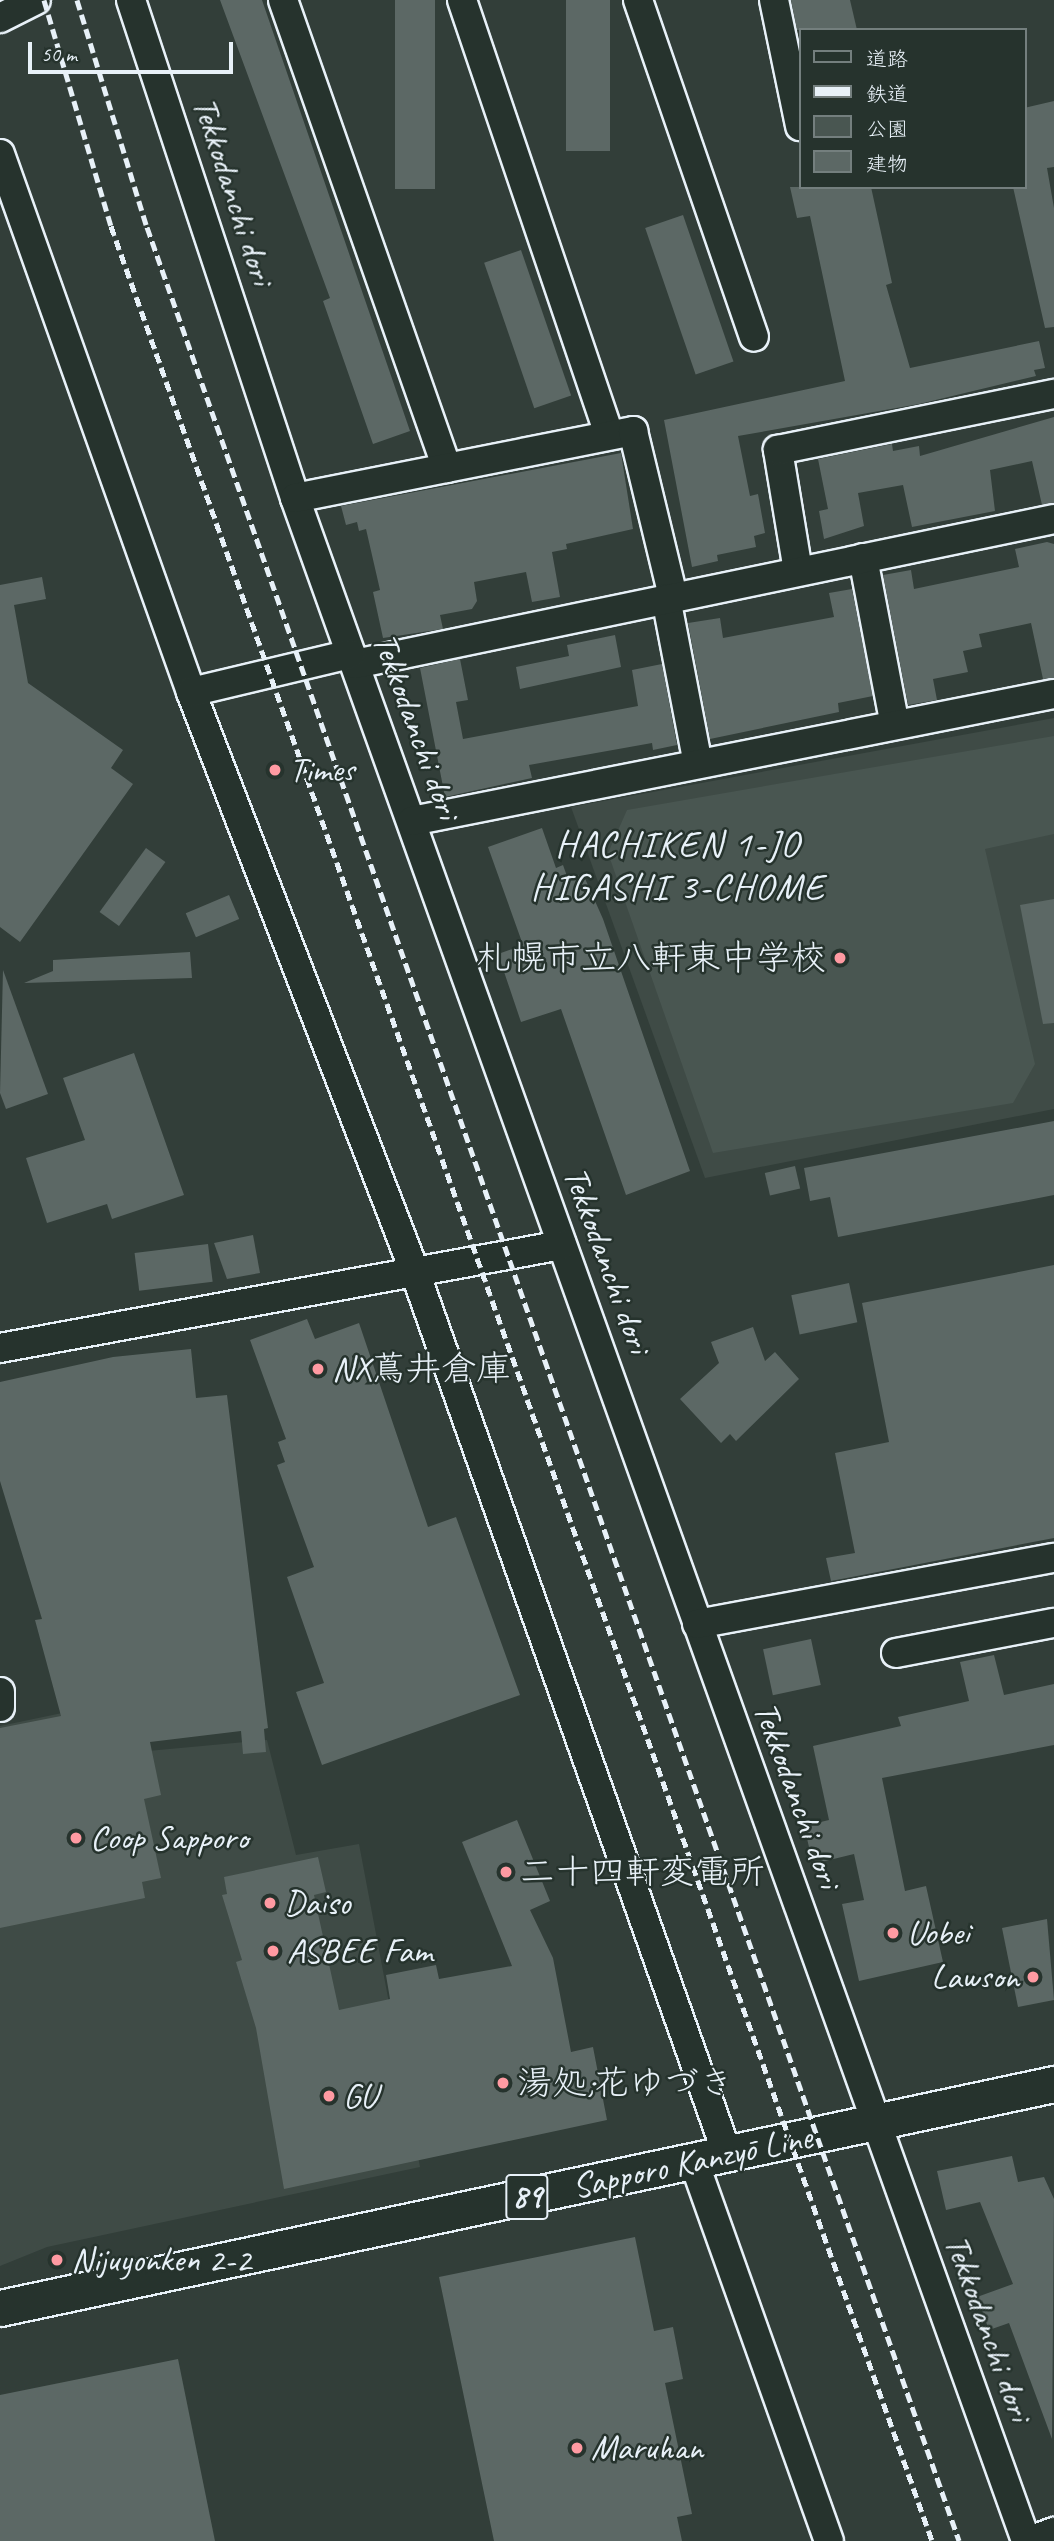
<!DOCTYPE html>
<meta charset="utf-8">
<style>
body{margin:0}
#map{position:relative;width:1054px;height:2541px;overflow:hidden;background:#323e39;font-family:Caveat,"Klee One",sans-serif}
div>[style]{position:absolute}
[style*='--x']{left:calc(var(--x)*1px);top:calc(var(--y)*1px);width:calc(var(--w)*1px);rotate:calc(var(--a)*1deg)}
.built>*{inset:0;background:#3f4b46}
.green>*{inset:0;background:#495651}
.building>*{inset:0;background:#5c6865;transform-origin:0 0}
.roads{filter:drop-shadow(2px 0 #e8f1f8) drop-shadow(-2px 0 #e8f1f8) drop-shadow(0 2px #e8f1f8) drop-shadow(0 -2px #e8f1f8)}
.minor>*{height:28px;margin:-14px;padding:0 14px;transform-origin:14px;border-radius:14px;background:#26332d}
.major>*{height:35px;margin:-17.5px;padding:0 17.5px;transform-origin:17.5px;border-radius:17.5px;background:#26332d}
.rail>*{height:5px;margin-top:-2.5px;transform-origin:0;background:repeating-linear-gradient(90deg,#e8f1f8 0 10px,transparent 0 15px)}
.dots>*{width:19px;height:19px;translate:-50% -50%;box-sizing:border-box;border:4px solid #26332d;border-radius:50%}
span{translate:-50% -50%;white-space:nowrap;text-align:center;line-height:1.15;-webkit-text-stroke:5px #26332d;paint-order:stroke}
.shield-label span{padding:2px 5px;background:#26332d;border:2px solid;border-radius:5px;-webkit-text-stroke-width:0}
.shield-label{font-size:33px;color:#e8f1f8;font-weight:700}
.street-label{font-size:35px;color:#e8f1f8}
.poi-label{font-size:35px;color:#e8f1f8}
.left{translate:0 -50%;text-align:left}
.right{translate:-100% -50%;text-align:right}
.neighbourhood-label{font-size:37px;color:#e8f1f8;letter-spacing:2px}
.legend{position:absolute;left:799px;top:28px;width:228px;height:161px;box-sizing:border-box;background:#26332d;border:2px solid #747f7e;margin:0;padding:9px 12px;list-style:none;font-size:21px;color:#e8f1f8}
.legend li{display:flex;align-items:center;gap:14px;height:35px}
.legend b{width:35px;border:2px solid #747f7e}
.scale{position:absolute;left:28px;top:42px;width:205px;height:32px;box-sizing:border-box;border:4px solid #e8f1f8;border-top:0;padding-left:9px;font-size:21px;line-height:24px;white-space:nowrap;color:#e8f1f8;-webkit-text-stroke:5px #26332d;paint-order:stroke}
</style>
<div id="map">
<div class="built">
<div style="clip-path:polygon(1054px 718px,1054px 1109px,705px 1178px,571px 807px)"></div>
<div style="clip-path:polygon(134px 1698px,148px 1751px,267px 1740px,296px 1855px,359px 1844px,420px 2167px,47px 2247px,0 2266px,0 1726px)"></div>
</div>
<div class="green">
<div style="clip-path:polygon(1054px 736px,1054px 834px,985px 849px,1035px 1064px,1013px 1103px,713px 1153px,608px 853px,627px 810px)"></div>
</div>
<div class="building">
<div style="clip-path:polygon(220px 0,262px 0,410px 431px,373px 444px,323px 301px,330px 298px)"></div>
<div style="left:395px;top:0;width:40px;height:189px"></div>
<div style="left:566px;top:0;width:44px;height:151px"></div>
<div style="clip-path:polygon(791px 0,850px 0,857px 30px,797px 30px)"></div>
<div style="clip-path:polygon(1054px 101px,1054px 167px,1047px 168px,1054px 208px,1054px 327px,1045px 328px,1013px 187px,1024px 187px,1024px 108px)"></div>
<div style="clip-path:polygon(790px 187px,871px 187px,892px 283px,886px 285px,910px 368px,1039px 341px,1045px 368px,1034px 370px,1036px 376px,919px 404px,738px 436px,750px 496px,758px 494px,765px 533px,754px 536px,756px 547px,717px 555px,718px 561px,692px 567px,664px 420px,845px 381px,810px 216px,797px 218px)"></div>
<div style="left:683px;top:215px;width:155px;height:40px;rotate:71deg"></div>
<div style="left:521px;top:250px;width:154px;height:39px;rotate:71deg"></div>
<div style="clip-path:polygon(1054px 417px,1054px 503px,1042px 505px,1032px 461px,990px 470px,995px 511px,912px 527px,903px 485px,858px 493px,864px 526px,824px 539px,819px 511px,828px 509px,818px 459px,892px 444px,893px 451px,919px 446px,920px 456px)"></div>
<div style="clip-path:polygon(621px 453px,633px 529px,566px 544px,567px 549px,552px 552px,560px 597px,532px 602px,526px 572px,474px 582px,477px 601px,472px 609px,440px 615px,443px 629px,383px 638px,373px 592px,380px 590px,366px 529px,359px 531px,357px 522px,346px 525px,341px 506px)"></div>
<div style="clip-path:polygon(1047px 542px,1054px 544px,1054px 678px,1043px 679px,1031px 623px,979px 634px,982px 647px,963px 651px,968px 672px,933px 679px,937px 700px,908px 705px,883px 575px,911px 570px,914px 589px,1019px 567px,1015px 549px)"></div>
<div style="clip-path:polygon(42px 577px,46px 599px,14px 605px,28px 683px,123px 750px,111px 768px,133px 784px,20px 942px,0 927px,0 585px)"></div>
<div style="clip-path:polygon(852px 589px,873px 696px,838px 703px,839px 712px,710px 739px,688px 623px,720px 618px,723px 638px,834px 617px,829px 593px)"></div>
<div style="clip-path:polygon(615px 635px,621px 667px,520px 689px,516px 667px,569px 656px,567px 645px)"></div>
<div style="clip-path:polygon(460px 659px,468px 700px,456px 702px,463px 739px,638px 706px,632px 670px,662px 664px,677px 745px,653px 750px,652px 743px,529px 765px,532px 778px,445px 797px,420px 668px)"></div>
<div style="clip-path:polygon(542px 828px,556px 868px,563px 865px,568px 879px,583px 874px,603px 919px,690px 1171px,626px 1195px,561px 1009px,521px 1022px,498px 954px,523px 945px,488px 847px)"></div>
<div style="left:146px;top:848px;width:24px;height:79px;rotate:36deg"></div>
<div style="left:229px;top:895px;width:26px;height:47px;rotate:67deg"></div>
<div style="clip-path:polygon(1054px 899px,1054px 1023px,1043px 1024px,1020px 905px)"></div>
<div style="clip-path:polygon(190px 952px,192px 978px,24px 983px,53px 971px,53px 960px)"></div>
<div style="clip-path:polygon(3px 970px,48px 1094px,6px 1109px,0 1093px)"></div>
<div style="clip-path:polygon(134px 1053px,184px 1195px,112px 1219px,107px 1204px,47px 1223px,26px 1158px,85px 1140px,63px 1078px)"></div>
<div style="clip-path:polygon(1054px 1121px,1054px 1195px,838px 1237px,830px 1197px,810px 1201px,804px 1168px)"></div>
<div style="left:795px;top:1166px;width:23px;height:31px;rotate:77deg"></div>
<div style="clip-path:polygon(253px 1235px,260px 1273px,227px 1279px,214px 1243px)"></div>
<div style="left:208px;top:1244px;width:38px;height:74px;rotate:83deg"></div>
<div style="clip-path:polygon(1054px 1265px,1054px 1538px,831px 1581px,826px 1558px,855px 1553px,835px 1453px,889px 1442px,862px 1303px)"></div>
<div style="left:849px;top:1283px;width:40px;height:59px;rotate:78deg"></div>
<div style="clip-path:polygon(307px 1319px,315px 1339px,359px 1323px,428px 1527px,456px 1517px,520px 1695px,322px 1765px,296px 1692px,324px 1683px,287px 1577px,314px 1567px,277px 1465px,285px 1462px,278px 1442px,286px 1439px,250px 1340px)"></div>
<div style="clip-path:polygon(753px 1327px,765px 1361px,775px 1352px,799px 1379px,736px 1441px,730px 1434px,721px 1443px,680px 1399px,719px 1363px,711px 1342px)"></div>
<div style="clip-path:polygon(191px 1349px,196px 1398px,227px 1395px,268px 1728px,264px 1729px,266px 1752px,243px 1754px,241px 1731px,150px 1742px,161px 1795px,144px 1799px,161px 1878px,142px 1882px,145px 1898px,0 1928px,0 1728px,61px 1716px,35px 1620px,42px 1619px,0 1481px,0 1382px,113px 1357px)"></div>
<div style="left:811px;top:1639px;width:47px;height:49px;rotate:78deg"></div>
<div style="clip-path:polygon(994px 1655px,1004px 1695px,1054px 1684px,1054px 1745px,882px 1778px,905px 1891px,926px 1886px,943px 1962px,859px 1981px,842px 1904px,864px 1900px,854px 1854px,813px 1864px,804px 1826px,829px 1820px,813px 1746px,901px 1726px,898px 1717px,969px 1701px,960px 1662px)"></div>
<div style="clip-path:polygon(517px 1820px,550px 1901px,530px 1910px,553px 1958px,571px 2052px,593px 2047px,607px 2120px,284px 2189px,256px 2028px,236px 1962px,242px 1960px,222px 1895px,227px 1894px,224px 1877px,318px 1857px,326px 1892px,314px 1895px,339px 2010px,390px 1999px,386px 1975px,436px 1965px,439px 1979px,512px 1966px,462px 1842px)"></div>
<div style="clip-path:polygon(1047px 1919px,1054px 2000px,1018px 2007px,1002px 1928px)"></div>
<div style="clip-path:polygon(1012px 2156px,1018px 2182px,1044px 2177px,1054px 2199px,1052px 2439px,1009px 2323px,989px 2330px,977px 2297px,1013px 2284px,980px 2202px,946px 2210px,937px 2171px)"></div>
<div style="clip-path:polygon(635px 2237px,654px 2331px,673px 2327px,683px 2379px,665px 2383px,692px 2514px,677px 2517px,682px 2541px,494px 2541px,439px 2277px)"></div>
<div style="clip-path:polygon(178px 2359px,215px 2541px,0 2541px,0 2395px)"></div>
</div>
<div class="roads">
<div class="minor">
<div style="--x:131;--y:0;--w:524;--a:71.77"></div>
<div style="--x:295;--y:498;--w:2170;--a:70.31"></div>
<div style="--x:283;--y:0;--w:496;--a:70.7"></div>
<div style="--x:462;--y:0;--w:458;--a:71.3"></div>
<div style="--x:638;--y:0;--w:356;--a:71"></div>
<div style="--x:774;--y:0;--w:129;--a:78.3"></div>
<div style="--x:0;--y:18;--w:40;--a:-26.6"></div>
<div style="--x:0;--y:154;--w:571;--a:70.45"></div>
<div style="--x:191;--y:692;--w:625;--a:68.9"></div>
<div style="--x:416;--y:1275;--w:935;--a:70.5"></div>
<div style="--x:295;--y:498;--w:345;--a:-11.2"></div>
<div style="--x:633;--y:431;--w:170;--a:76.4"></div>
<div style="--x:863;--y:558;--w:170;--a:79.2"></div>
<div style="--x:798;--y:571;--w:123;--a:-99.4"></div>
<div style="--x:778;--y:450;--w:282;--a:-11.5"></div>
<div style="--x:666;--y:598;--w:169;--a:79.1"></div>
<div style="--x:355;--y:664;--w:714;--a:-11.72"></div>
<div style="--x:191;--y:692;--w:164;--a:-13.4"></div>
<div style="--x:412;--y:821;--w:654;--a:-11.19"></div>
<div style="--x:0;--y:1348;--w:571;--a:-10.39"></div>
<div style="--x:697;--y:1624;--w:363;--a:-10.5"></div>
<div style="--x:896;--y:1653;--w:161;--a:-10.8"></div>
<div style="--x:0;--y:1692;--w:15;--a:90"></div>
<div style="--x:694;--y:2162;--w:402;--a:70.4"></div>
<div style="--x:1030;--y:2541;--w:26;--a:-21"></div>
</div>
<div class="major">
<div style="--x:0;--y:2308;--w:1078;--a:-12"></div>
</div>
</div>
<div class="rail">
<div style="--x:44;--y:0;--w:236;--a:73.5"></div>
<div style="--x:111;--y:226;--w:2456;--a:70.47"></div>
<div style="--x:77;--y:0;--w:238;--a:72.9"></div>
<div style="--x:147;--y:227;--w:2452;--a:70.66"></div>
</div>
<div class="dots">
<div style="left:275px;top:770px;background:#ff9aa2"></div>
<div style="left:840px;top:958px;background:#ff9aa2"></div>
<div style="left:318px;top:1369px;background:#ff9aa2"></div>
<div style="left:76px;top:1838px;background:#ff9aa2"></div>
<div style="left:506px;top:1872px;background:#ff9aa2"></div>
<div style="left:270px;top:1903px;background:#ff9aa2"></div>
<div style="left:893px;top:1933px;background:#ff9aa2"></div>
<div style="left:273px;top:1951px;background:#ff9aa2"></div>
<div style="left:1033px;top:1977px;background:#ff9aa2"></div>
<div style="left:503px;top:2083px;background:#ff9aa2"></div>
<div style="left:329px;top:2096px;background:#ff9aa2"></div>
<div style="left:57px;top:2260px;background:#ff9aa2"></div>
<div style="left:577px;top:2448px;background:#ff9aa2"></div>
</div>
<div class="shield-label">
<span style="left:527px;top:2197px">89</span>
</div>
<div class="street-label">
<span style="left:233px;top:191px;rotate:72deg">Tekkodanchi dori</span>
<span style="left:416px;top:726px;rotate:70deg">Tekkodanchi dori</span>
<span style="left:607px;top:1260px;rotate:70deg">Tekkodanchi dori</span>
<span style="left:797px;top:1795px;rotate:70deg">Tekkodanchi dori</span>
<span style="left:692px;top:2162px;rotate:-12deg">Sapporo Kanzyō Line</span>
<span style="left:988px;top:2328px;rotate:70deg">Tekkodanchi dori</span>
</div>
<div class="poi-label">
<span class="left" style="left:289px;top:770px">Times</span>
<span class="right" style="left:826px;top:958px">札幌市立八軒東中学校</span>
<span class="left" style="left:332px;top:1369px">NX蔦井倉庫</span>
<span class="left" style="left:90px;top:1838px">Coop Sapporo</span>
<span class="left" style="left:520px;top:1872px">二十四軒変電所</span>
<span class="left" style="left:284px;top:1903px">Daiso</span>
<span class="left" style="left:907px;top:1933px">Uobei</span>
<span class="left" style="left:287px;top:1951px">ASBEE Fam</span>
<span class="right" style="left:1019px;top:1977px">Lawson</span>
<span class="left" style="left:517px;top:2083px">湯処;花ゆづき</span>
<span class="left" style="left:343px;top:2096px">GU</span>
<span class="left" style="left:71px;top:2260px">Nijuyonken 2-2</span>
<span class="left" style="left:591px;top:2448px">Maruhan</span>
</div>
<div class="neighbourhood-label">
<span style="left:678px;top:866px">HACHIKEN 1-JO<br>HIGASHI 3-CHOME</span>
</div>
<ul class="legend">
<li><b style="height:9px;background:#26332d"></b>道路</li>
<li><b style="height:9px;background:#e8f1f8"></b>鉄道</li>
<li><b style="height:19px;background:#495651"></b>公園</li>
<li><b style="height:19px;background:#5c6865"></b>建物</li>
</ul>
<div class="scale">50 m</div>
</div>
